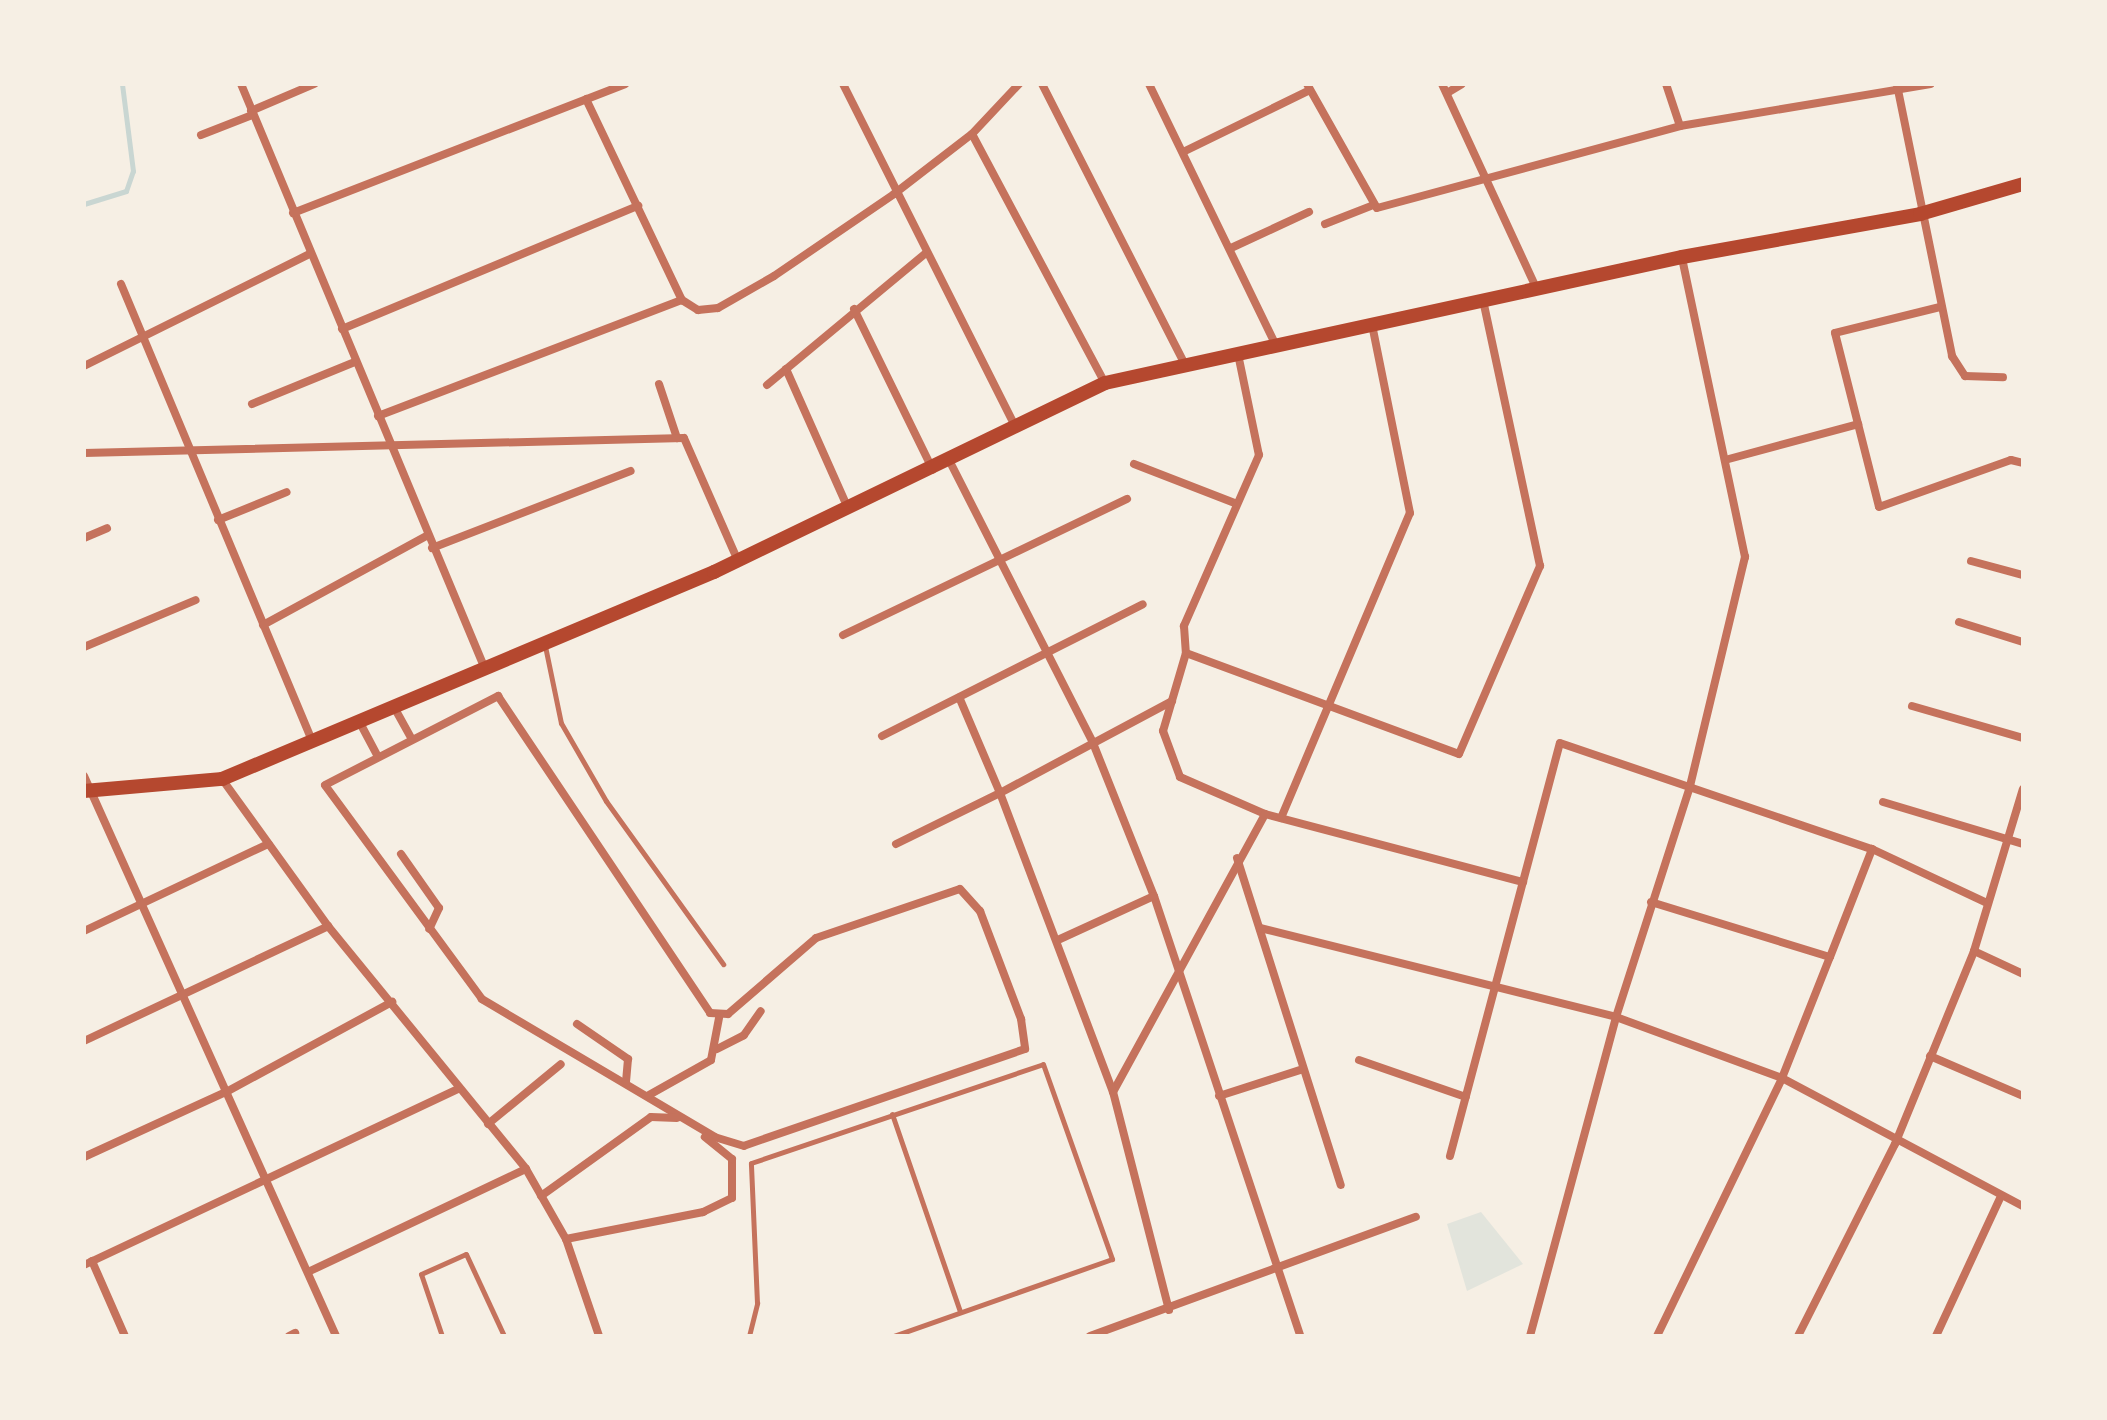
<!DOCTYPE html>
<style>
body{margin:0}
#map{position:relative;width:2107px;height:1420px;overflow:hidden;background:#f6efe4;font-family:"Libre Baskerville",serif}
div>[style]{position:absolute}
[style*='--x']{left:calc(var(--x)*1px);top:calc(var(--y)*1px);width:calc(var(--w)*1px);rotate:calc(var(--a)*1deg)}
.green>*{inset:0;background:#e2e4dc}
.stream>*{height:5px;margin:-2.5px;padding:0 2.5px;transform-origin:2.5px;border-radius:2.5px;background:#c9d6d2}
.service>*{height:5px;margin:-2.5px;padding:0 2.5px;transform-origin:2.5px;border-radius:2.5px;background:#c5725c}
.minor>*{height:8px;margin:-4px;padding:0 4px;transform-origin:4px;border-radius:4px;background:#c5725c}
.secondary>*{height:14px;margin:-7px;padding:0 7px;transform-origin:7px;border-radius:7px;background:#b5482f}
span{translate:-50% -50%;white-space:nowrap;text-align:center;line-height:1.15;-webkit-text-stroke:6px #f6efe4;paint-order:stroke}
.frame{position:absolute;inset:0;border:86px solid #f6efe4;pointer-events:none}
</style>
<div id="map">
<div class="green">
<div style="clip-path:polygon(1481px 1212px,1523px 1264px,1467px 1291px,1447px 1224px)"></div>
</div>
<div class="stream">
<div style="--x:84;--y:204;--w:44;--a:-17.2"></div>
<div style="--x:126;--y:191;--w:21;--a:-71"></div>
<div style="--x:133;--y:171;--w:88;--a:-97.2"></div>
</div>
<div class="service">
<div style="--x:545;--y:646;--w:79;--a:78.3"></div>
<div style="--x:561;--y:723;--w:90;--a:60"></div>
<div style="--x:606;--y:801;--w:201;--a:54.3"></div>
<div style="--x:892;--y:1114;--w:209;--a:71"></div>
<div style="--x:442;--y:1336;--w:65;--a:-108.7"></div>
<div style="--x:421;--y:1274;--w:49;--a:-24"></div>
<div style="--x:466;--y:1254;--w:90;--a:65.1"></div>
<div style="--x:749;--y:1336;--w:34;--a:-76"></div>
<div style="--x:757;--y:1303;--w:140;--a:-92.5"></div>
<div style="--x:751;--y:1163;--w:308;--a:-18.7"></div>
<div style="--x:1043;--y:1064;--w:207;--a:70.5"></div>
<div style="--x:1112;--y:1259;--w:232;--a:160.6"></div>
</div>
<div class="minor">
<div style="--x:241;--y:84;--w:634;--a:67.36"></div>
<div style="--x:843;--y:84;--w:383;--a:63.3"></div>
<div style="--x:1042;--y:84;--w:315;--a:63"></div>
<div style="--x:1149;--y:84;--w:291;--a:64.1"></div>
<div style="--x:1307;--y:84;--w:142;--a:60.6"></div>
<div style="--x:1377;--y:208;--w:314;--a:-15.1"></div>
<div style="--x:1680;--y:126;--w:254;--a:-9.5"></div>
<div style="--x:1442;--y:84;--w:227;--a:65.2"></div>
<div style="--x:1666;--y:84;--w:44;--a:71.6"></div>
<div style="--x:1897;--y:85;--w:277;--a:78.5"></div>
<div style="--x:1952;--y:356;--w:24;--a:57"></div>
<div style="--x:1965;--y:376;--w:38;--a:2"></div>
<div style="--x:1447;--y:93;--w:17;--a:-31"></div>
<div style="--x:586;--y:99;--w:223;--a:64.5"></div>
<div style="--x:682;--y:300;--w:19;--a:32"></div>
<div style="--x:698;--y:310;--w:20;--a:-6"></div>
<div style="--x:718;--y:308;--w:64;--a:-29.7"></div>
<div style="--x:774;--y:276;--w:145;--a:-34.3"></div>
<div style="--x:894;--y:194;--w:98;--a:-37.6"></div>
<div style="--x:972;--y:134;--w:69;--a:-46.8"></div>
<div style="--x:251;--y:111;--w:69;--a:-23.2"></div>
<div style="--x:972;--y:134;--w:282;--a:61.9"></div>
<div style="--x:201;--y:135;--w:55;--a:-21.4"></div>
<div style="--x:1183;--y:152;--w:141;--a:-26"></div>
<div style="--x:293;--y:213;--w:356;--a:-21.2"></div>
<div style="--x:1325;--y:224;--w:49;--a:-21.4"></div>
<div style="--x:1231;--y:248;--w:86;--a:-24.8"></div>
<div style="--x:121;--y:284;--w:495;--a:67.3"></div>
<div style="--x:1940;--y:307;--w:108;--a:166.1"></div>
<div style="--x:1835;--y:333;--w:179;--a:75.8"></div>
<div style="--x:1879;--y:507;--w:140;--a:-19.6"></div>
<div style="--x:2011;--y:460;--w:12;--a:14"></div>
<div style="--x:854;--y:309;--w:179;--a:63.9"></div>
<div style="--x:342;--y:329;--w:321;--a:-22.6"></div>
<div style="--x:1238;--y:354;--w:103;--a:78.3"></div>
<div style="--x:1259;--y:455;--w:187;--a:113.7"></div>
<div style="--x:1184;--y:626;--w:27;--a:86"></div>
<div style="--x:1186;--y:653;--w:81;--a:106.4"></div>
<div style="--x:1163;--y:731;--w:49;--a:69.7"></div>
<div style="--x:1180;--y:777;--w:93;--a:23.5"></div>
<div style="--x:1265;--y:814;--w:267;--a:14.8"></div>
<div style="--x:84;--y:366;--w:252;--a:-26.4"></div>
<div style="--x:786;--y:369;--w:152;--a:66"></div>
<div style="--x:659;--y:384;--w:57;--a:71.6"></div>
<div style="--x:767;--y:385;--w:207;--a:-39.7"></div>
<div style="--x:252;--y:404;--w:111;--a:-22.2"></div>
<div style="--x:378;--y:416;--w:325;--a:-20.9"></div>
<div style="--x:84;--y:453;--w:600;--a:-1.43"></div>
<div style="--x:684;--y:438;--w:134;--a:66.3"></div>
<div style="--x:949;--y:460;--w:318;--a:63"></div>
<div style="--x:1093;--y:743;--w:165;--a:68.3"></div>
<div style="--x:1154;--y:896;--w:464;--a:71.6"></div>
<div style="--x:1725;--y:460;--w:138;--a:-15.1"></div>
<div style="--x:1134;--y:464;--w:110;--a:21.2"></div>
<div style="--x:218;--y:520;--w:74;--a:-22.1"></div>
<div style="--x:84;--y:538;--w:25;--a:-23"></div>
<div style="--x:432;--y:548;--w:213;--a:-21.2"></div>
<div style="--x:1971;--y:561;--w:54;--a:15.1"></div>
<div style="--x:1959;--y:622;--w:67;--a:17.4"></div>
<div style="--x:263;--y:625;--w:186;--a:-28.6"></div>
<div style="--x:843;--y:635;--w:315;--a:-25.6"></div>
<div style="--x:84;--y:647;--w:121;--a:-22.8"></div>
<div style="--x:1186;--y:653;--w:291;--a:20.3"></div>
<div style="--x:1459;--y:754;--w:205;--a:-66.7"></div>
<div style="--x:1540;--y:566;--w:268;--a:-102.1"></div>
<div style="--x:498;--y:696;--w:381;--a:56.2"></div>
<div style="--x:710;--y:1013;--w:18;--a:3"></div>
<div style="--x:728;--y:1014;--w:116;--a:-40.8"></div>
<div style="--x:816;--y:938;--w:152;--a:-18.8"></div>
<div style="--x:960;--y:889;--w:30;--a:48"></div>
<div style="--x:980;--y:911;--w:116;--a:69.2"></div>
<div style="--x:1021;--y:1019;--w:30;--a:82"></div>
<div style="--x:1025;--y:1049;--w:297;--a:161"></div>
<div style="--x:744;--y:1146;--w:30;--a:-163"></div>
<div style="--x:715;--y:1137;--w:271;--a:-149.4"></div>
<div style="--x:482;--y:999;--w:265;--a:-126.3"></div>
<div style="--x:325;--y:785;--w:195;--a:-27.2"></div>
<div style="--x:1912;--y:706;--w:116;--a:16.1"></div>
<div style="--x:394;--y:707;--w:35;--a:61"></div>
<div style="--x:359;--y:721;--w:38;--a:62"></div>
<div style="--x:882;--y:736;--w:292;--a:-26.8"></div>
<div style="--x:84;--y:776;--w:614;--a:65.77"></div>
<div style="--x:222;--y:779;--w:181;--a:54.2"></div>
<div style="--x:328;--y:926;--w:313;--a:50.8"></div>
<div style="--x:526;--y:1169;--w:81;--a:60.3"></div>
<div style="--x:566;--y:1239;--w:102;--a:71.2"></div>
<div style="--x:1883;--y:802;--w:146;--a:16.7"></div>
<div style="--x:1281;--y:818;--w:331;--a:-67.1"></div>
<div style="--x:1410;--y:513;--w:187;--a:-101.4"></div>
<div style="--x:896;--y:844;--w:116;--a:-26.1"></div>
<div style="--x:1000;--y:793;--w:104;--a:-113.1"></div>
<div style="--x:401;--y:854;--w:66;--a:54.9"></div>
<div style="--x:439;--y:908;--w:23;--a:115"></div>
<div style="--x:1237;--y:858;--w:343;--a:72.4"></div>
<div style="--x:1651;--y:902;--w:187;--a:17.1"></div>
<div style="--x:1830;--y:957;--w:116;--a:-68.7"></div>
<div style="--x:1872;--y:849;--w:125;--a:25.1"></div>
<div style="--x:1260;--y:928;--w:367;--a:14"></div>
<div style="--x:1616;--y:1017;--w:177;--a:20.2"></div>
<div style="--x:1782;--y:1078;--w:273;--a:28"></div>
<div style="--x:84;--y:931;--w:204;--a:-25.3"></div>
<div style="--x:1060;--y:939;--w:103;--a:-24.6"></div>
<div style="--x:1974;--y:951;--w:54;--a:25.1"></div>
<div style="--x:577;--y:1024;--w:62;--a:34.5"></div>
<div style="--x:628;--y:1059;--w:24;--a:95"></div>
<div style="--x:84;--y:1041;--w:270;--a:-25.2"></div>
<div style="--x:717;--y:1049;--w:30;--a:-27"></div>
<div style="--x:744;--y:1035;--w:29;--a:-55"></div>
<div style="--x:1930;--y:1056;--w:101;--a:23.3"></div>
<div style="--x:1359;--y:1060;--w:113;--a:19.1"></div>
<div style="--x:1113;--y:1092;--w:317;--a:-61.3"></div>
<div style="--x:649;--y:1095;--w:71;--a:-29.4"></div>
<div style="--x:711;--y:1060;--w:43;--a:-79.2"></div>
<div style="--x:1219;--y:1096;--w:88;--a:-17.8"></div>
<div style="--x:488;--y:1124;--w:94;--a:-39.4"></div>
<div style="--x:1450;--y:1156;--w:427;--a:-75.1"></div>
<div style="--x:1560;--y:743;--w:330;--a:18.8"></div>
<div style="--x:84;--y:1157;--w:158;--a:-24.6"></div>
<div style="--x:228;--y:1091;--w:187;--a:-28.5"></div>
<div style="--x:541;--y:1196;--w:135;--a:-35.7"></div>
<div style="--x:651;--y:1117;--w:26;--a:2"></div>
<div style="--x:566;--y:1239;--w:140;--a:-11.1"></div>
<div style="--x:703;--y:1212;--w:32;--a:-26"></div>
<div style="--x:732;--y:1198;--w:39;--a:-90"></div>
<div style="--x:732;--y:1159;--w:35;--a:-141"></div>
<div style="--x:92;--y:1261;--w:82;--a:66.3"></div>
<div style="--x:84;--y:1265;--w:413;--a:-25.2"></div>
<div style="--x:310;--y:1271;--w:239;--a:-25.3"></div>
<div style="--x:1169;--y:1310;--w:225;--a:-104.4"></div>
<div style="--x:1113;--y:1092;--w:320;--a:-110.7"></div>
<div style="--x:1000;--y:793;--w:195;--a:-28.1"></div>
<div style="--x:289;--y:1336;--w:7;--a:-27"></div>
<div style="--x:1090;--y:1336;--w:347;--a:-20.1"></div>
<div style="--x:1530;--y:1336;--w:330;--a:-74.9"></div>
<div style="--x:1616;--y:1017;--w:243;--a:-72.2"></div>
<div style="--x:1690;--y:786;--w:236;--a:-76.5"></div>
<div style="--x:1745;--y:557;--w:307;--a:-101.9"></div>
<div style="--x:1657;--y:1336;--w:287;--a:-64.1"></div>
<div style="--x:1782;--y:1078;--w:130;--a:-68.4"></div>
<div style="--x:1798;--y:1336;--w:215;--a:-63.2"></div>
<div style="--x:1895;--y:1144;--w:209;--a:-67.7"></div>
<div style="--x:1974;--y:951;--w:169;--a:-73.2"></div>
<div style="--x:1936;--y:1336;--w:154;--a:-65.1"></div>
</div>
<div class="secondary">
<div style="--x:84;--y:791;--w:139;--a:-5"></div>
<div style="--x:222;--y:779;--w:534;--a:-22.82"></div>
<div style="--x:714;--y:572;--w:434;--a:-25.8"></div>
<div style="--x:1105;--y:383;--w:591;--a:-12.32"></div>
<div style="--x:1682;--y:257;--w:242;--a:-10.2"></div>
<div style="--x:1920;--y:214;--w:107;--a:-16.2"></div>
</div>
<div class="frame"></div>
</div>
